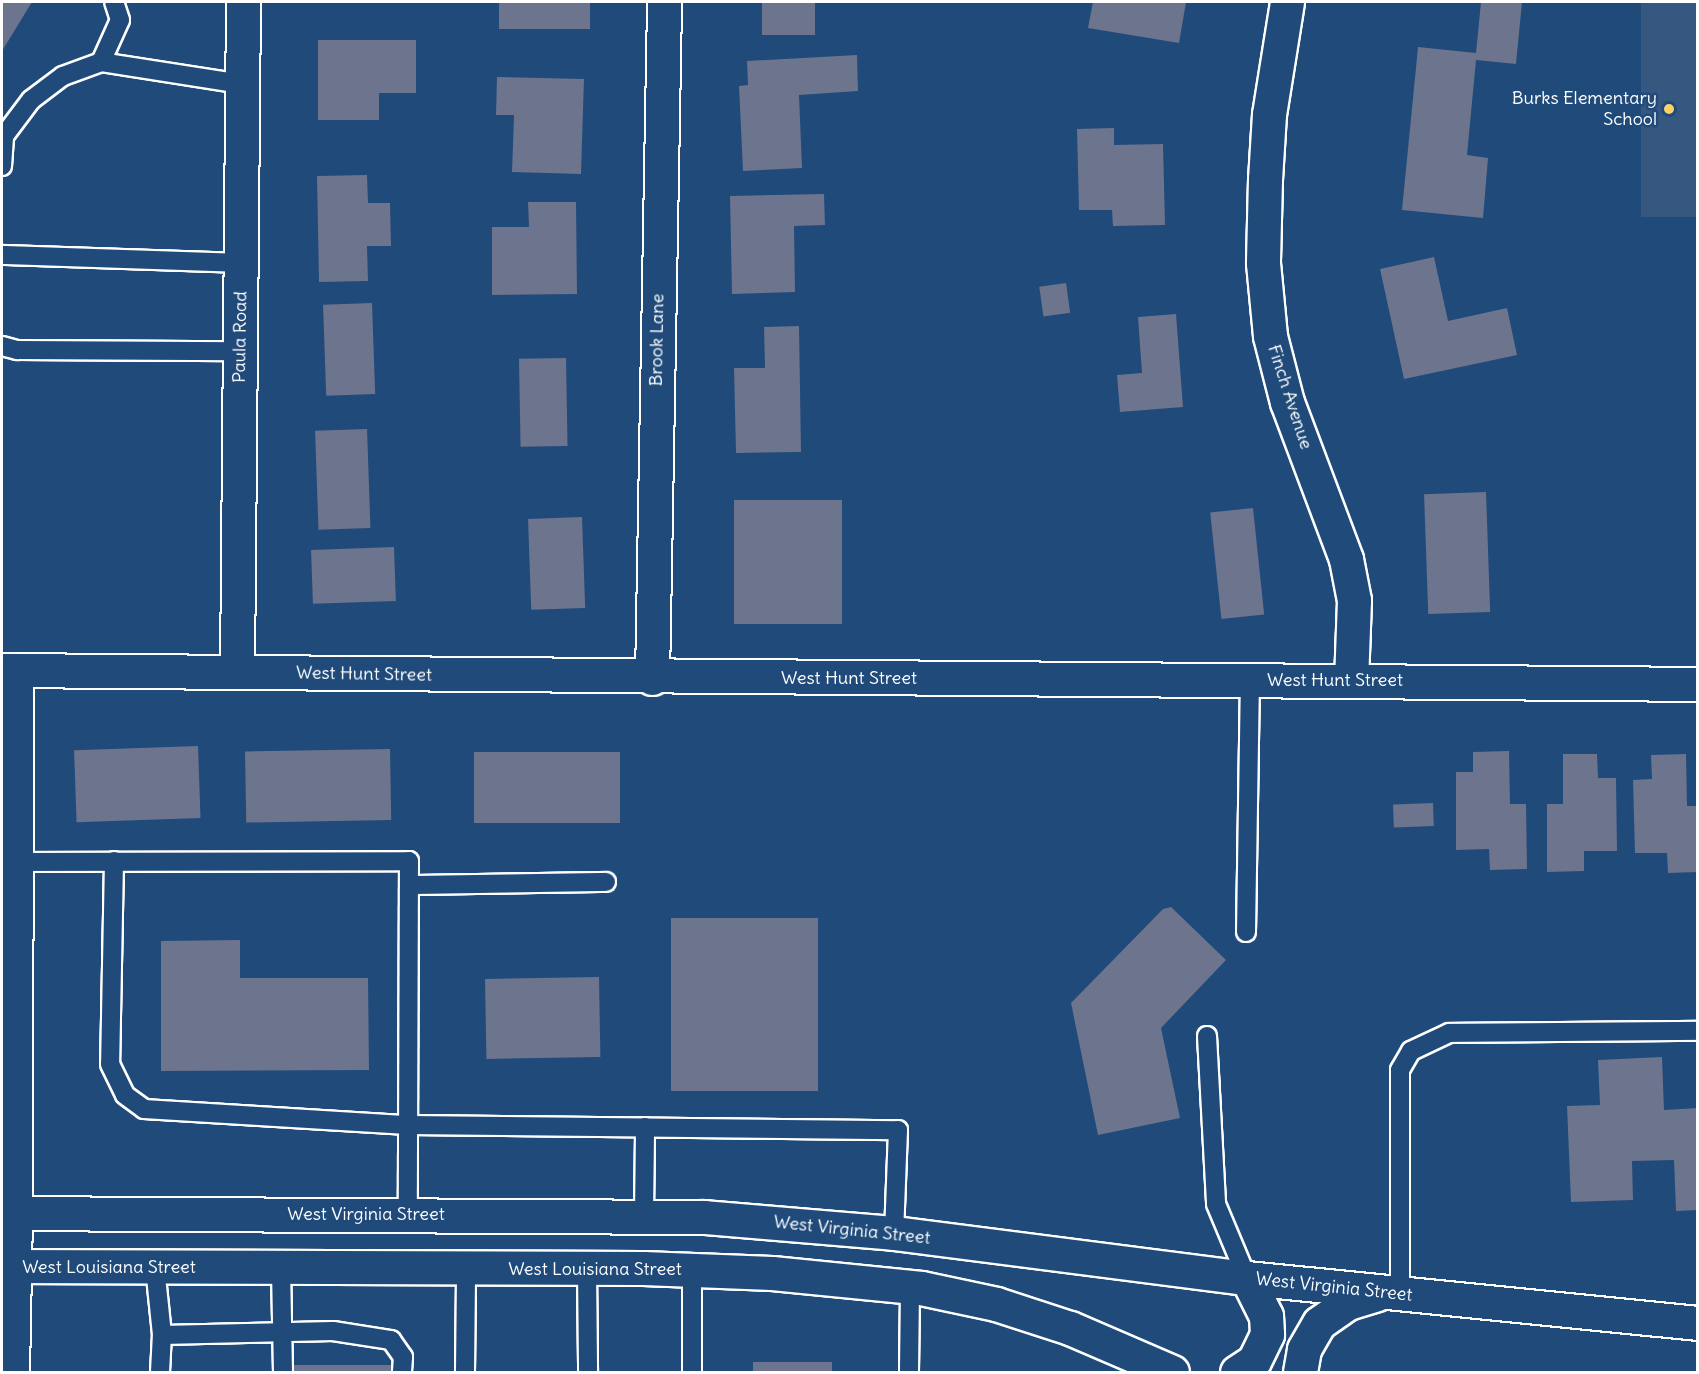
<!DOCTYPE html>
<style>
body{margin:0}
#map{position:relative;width:1699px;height:1374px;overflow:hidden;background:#1f4a7a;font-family:Delius,sans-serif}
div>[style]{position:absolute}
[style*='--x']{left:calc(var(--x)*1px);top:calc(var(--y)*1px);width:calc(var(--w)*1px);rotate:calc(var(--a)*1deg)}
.built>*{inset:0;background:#365780;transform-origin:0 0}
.building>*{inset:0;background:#6c748e;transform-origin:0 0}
.roads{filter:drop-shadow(2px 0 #fff) drop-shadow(-2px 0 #fff) drop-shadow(0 2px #fff) drop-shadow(0 -2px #fff)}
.lane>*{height:18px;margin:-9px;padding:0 9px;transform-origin:9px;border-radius:9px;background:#1f4a7a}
.street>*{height:33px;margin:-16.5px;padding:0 16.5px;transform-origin:16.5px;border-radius:16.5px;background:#1f4a7a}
.secondary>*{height:33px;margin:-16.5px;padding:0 16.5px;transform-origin:16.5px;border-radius:16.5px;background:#1f4a7a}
.dots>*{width:16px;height:16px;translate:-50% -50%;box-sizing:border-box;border:3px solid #1f4a7a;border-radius:50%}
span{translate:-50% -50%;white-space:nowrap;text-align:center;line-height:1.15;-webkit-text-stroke:5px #1f4a7a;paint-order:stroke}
.poi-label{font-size:18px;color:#fff}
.right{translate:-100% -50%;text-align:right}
.street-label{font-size:18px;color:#fff}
.frame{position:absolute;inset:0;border:3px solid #fff;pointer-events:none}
</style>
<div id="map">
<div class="built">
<div style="left:1641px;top:2px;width:56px;height:215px"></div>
</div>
<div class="building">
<div style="clip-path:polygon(2px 2px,32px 2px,2px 51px)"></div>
<div style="left:499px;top:2px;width:91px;height:27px"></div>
<div style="left:762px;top:2px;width:53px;height:33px"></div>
<div style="clip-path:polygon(1093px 2px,1186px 2px,1179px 43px,1088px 28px)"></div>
<div style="clip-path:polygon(1481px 2px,1522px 2px,1516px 64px,1476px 60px,1467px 155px,1488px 158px,1483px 218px,1402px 210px,1418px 47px,1476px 53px)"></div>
<div style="clip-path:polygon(318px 40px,416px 40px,416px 93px,379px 93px,379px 120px,318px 120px)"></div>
<div style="clip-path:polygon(857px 55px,858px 91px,799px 95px,802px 168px,743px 171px,739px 86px,748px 85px,747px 61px)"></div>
<div style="clip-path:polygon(497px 77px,584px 79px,581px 174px,512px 172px,514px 115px,496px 115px)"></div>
<div style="clip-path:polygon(1114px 128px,1114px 145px,1163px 144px,1165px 225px,1113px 226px,1112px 210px,1079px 210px,1077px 129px)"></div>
<div style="clip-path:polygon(367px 175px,368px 203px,390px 203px,391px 246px,367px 246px,368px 281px,319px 282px,317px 176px)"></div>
<div style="clip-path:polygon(824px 194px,825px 225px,794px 226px,795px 292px,732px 294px,730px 196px)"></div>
<div style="clip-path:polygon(528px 202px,576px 202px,577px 294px,492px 295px,492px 227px,529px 227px)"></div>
<div style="clip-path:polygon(1434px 257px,1448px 321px,1507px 308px,1517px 355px,1404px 379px,1380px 269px)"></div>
<div style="left:1066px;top:283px;width:30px;height:27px;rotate:82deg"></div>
<div style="left:372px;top:303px;width:91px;height:49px;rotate:88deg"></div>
<div style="clip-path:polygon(1176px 314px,1183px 407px,1120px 412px,1117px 375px,1142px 373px,1138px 317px)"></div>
<div style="clip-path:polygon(799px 326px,801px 452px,736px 453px,734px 368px,765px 368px,764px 327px)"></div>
<div style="left:566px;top:358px;width:88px;height:47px;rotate:89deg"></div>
<div style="left:367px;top:429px;width:99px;height:52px;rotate:88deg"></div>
<div style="left:1486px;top:492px;width:120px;height:62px;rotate:88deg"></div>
<div style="left:842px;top:500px;width:124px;height:108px;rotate:90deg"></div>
<div style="left:1253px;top:508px;width:107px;height:43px;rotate:84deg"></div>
<div style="left:582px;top:517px;width:91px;height:54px;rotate:88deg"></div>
<div style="left:394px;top:547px;width:54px;height:83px;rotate:88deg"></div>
<div style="left:198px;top:746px;width:72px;height:124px;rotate:88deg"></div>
<div style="left:390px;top:749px;width:71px;height:145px;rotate:89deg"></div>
<div style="clip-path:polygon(1509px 751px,1510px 804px,1526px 804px,1527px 869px,1490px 870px,1489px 849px,1456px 850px,1456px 772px,1473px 772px,1473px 752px)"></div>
<div style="left:620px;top:752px;width:71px;height:146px;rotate:90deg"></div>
<div style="clip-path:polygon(1563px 754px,1597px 754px,1598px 778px,1616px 778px,1617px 851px,1584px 851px,1584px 871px,1547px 872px,1547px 804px,1563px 804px)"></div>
<div style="clip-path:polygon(1686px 754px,1687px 806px,1698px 806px,1698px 872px,1668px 873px,1667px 853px,1635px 853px,1633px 780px,1652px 779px,1651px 755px)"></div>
<div style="left:1433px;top:803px;width:23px;height:40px;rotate:88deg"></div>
<div style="clip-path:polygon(1171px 907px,1226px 960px,1161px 1028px,1180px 1118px,1098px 1135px,1071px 1003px,1163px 909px)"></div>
<div style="left:671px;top:918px;width:147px;height:173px"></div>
<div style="clip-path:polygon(240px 940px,240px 978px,368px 978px,369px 1070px,161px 1071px,161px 941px)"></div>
<div style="left:599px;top:977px;width:80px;height:114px;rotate:89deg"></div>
<div style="clip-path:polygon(1662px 1057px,1664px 1110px,1698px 1108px,1698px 1210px,1676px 1211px,1674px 1160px,1632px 1161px,1633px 1200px,1571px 1202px,1567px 1106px,1600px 1105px,1598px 1060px)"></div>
<div style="left:832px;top:1362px;width:10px;height:79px;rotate:90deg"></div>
<div style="left:294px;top:1365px;width:100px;height:7px"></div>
</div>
<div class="roads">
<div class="lane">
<div style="--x:101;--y:62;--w:143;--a:8.9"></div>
<div style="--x:2;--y:166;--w:30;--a:-86"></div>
<div style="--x:4;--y:136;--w:45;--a:-53.1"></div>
<div style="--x:31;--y:100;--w:40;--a:-37"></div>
<div style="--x:63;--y:76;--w:40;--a:-20.2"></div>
<div style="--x:101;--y:62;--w:46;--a:-65.7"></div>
<div style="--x:120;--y:20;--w:19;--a:-108"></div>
<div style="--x:2;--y:255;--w:239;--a:1.9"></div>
<div style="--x:2;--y:346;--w:16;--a:15"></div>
<div style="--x:17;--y:350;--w:223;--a:0.3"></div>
<div style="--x:114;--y:861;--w:203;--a:91.1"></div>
<div style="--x:110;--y:1064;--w:34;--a:64"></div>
<div style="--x:125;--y:1095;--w:24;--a:36"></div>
<div style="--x:144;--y:1109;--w:264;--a:3.5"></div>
<div style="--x:408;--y:1125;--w:490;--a:0.6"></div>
<div style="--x:898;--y:1130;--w:103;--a:92.2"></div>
<div style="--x:18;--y:862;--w:391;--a:-0.1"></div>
<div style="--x:409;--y:861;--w:354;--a:90.2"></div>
<div style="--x:409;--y:885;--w:197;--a:-0.9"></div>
<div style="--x:1246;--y:932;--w:253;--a:-89.1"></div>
<div style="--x:1207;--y:1036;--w:168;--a:86.9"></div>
<div style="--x:1216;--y:1204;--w:80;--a:67.3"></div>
<div style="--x:644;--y:1215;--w:88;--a:-89.3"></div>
<div style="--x:155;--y:1267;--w:68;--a:84.1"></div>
<div style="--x:162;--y:1335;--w:171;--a:-1.3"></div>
<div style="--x:333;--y:1331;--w:59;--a:8.8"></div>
<div style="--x:391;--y:1340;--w:21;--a:55"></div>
<div style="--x:403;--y:1357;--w:15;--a:94"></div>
<div style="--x:281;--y:1268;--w:104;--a:88.9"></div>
<div style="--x:587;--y:1268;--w:104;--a:89.4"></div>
<div style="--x:692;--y:1269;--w:103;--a:90"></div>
<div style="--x:1400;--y:1293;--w:223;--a:-90"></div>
<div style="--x:1400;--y:1070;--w:22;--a:-60"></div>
<div style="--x:1411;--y:1051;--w:42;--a:-25.3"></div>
<div style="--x:1449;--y:1033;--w:249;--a:-0.5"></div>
<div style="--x:160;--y:1372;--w:37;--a:-87"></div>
<div style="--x:465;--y:1372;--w:104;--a:-89.4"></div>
<div style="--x:909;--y:1372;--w:85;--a:-89.3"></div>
</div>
<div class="street">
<div style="--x:1287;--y:2;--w:113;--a:99.1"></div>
<div style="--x:1269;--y:114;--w:65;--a:93.5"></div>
<div style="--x:1265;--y:179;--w:84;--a:91.4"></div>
<div style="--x:1263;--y:263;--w:73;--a:84.5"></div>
<div style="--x:1270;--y:336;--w:68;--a:75.6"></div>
<div style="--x:1287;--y:402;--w:168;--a:69.4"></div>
<div style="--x:1346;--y:559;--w:42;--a:79"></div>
<div style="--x:1354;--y:600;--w:80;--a:92.1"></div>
<div style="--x:2;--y:670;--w:1696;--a:0.47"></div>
<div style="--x:237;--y:672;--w:670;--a:-89.49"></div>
<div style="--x:652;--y:678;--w:676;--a:-88.98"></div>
<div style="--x:15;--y:1213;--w:542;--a:-89.89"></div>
</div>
<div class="secondary">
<div style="--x:2;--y:1213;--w:702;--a:0.33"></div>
<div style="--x:704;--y:1217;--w:191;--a:4.8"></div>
<div style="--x:894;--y:1233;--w:356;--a:7.3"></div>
<div style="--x:1247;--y:1278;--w:453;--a:5.7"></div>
<div style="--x:2;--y:1266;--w:641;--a:0.18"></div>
<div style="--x:643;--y:1268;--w:129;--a:2.2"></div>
<div style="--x:772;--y:1273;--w:150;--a:5.7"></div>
<div style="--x:921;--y:1288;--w:77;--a:12"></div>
<div style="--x:996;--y:1304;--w:78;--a:18"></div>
<div style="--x:1070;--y:1328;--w:111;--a:23.3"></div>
<div style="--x:12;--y:1372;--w:159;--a:-88.9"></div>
<div style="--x:1237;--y:1372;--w:20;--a:-33"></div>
<div style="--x:1254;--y:1361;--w:30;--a:-64"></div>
<div style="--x:1267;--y:1334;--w:18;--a:-93"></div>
<div style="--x:1266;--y:1316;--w:42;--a:-116.6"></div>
<div style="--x:1300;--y:1372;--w:23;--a:-80"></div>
<div style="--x:1304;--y:1349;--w:30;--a:-60"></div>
<div style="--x:1319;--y:1323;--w:35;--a:-35"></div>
<div style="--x:1348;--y:1303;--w:30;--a:-17"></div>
</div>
</div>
<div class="dots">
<div style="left:1669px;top:109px;background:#ffd166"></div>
</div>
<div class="poi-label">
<span class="right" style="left:1657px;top:109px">Burks Elementary<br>School</span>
</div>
<div class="street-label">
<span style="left:240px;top:337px;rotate:-89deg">Paula Road</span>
<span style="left:657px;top:340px;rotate:-89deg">Brook Lane</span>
<span style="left:1290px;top:397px;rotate:72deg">Finch Avenue</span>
<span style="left:364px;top:674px;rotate:1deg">West Hunt Street</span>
<span style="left:849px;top:678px">West Hunt Street</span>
<span style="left:1335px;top:680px">West Hunt Street</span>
<span style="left:366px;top:1214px">West Virginia Street</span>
<span style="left:852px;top:1230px;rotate:6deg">West Virginia Street</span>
<span style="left:109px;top:1267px">West Louisiana Street</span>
<span style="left:595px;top:1269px">West Louisiana Street</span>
<span style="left:1334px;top:1287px;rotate:6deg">West Virginia Street</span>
</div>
<div class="frame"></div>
</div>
